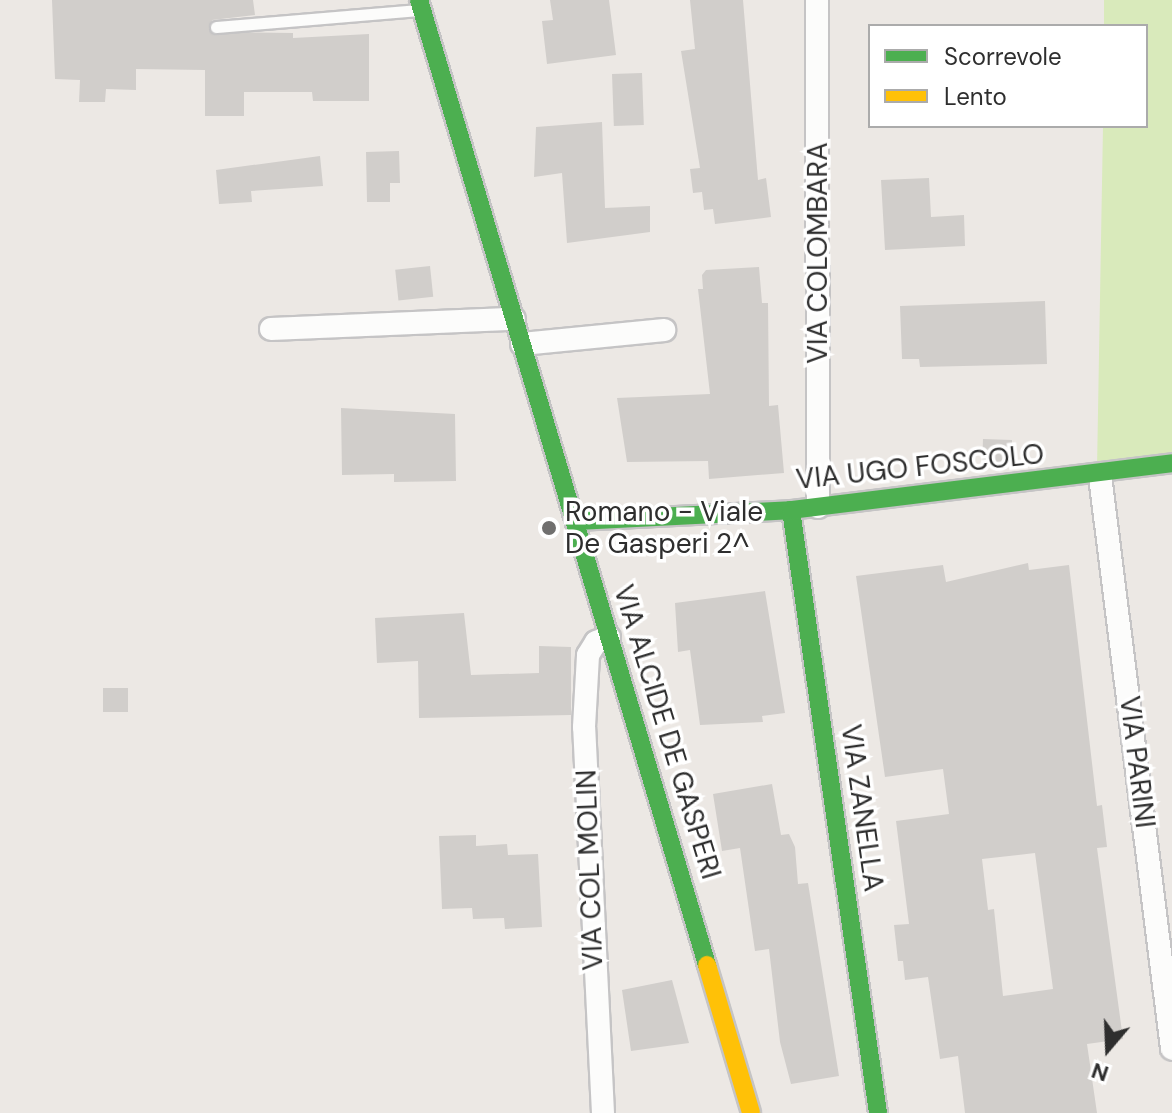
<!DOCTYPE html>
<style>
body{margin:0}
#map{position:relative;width:1172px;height:1113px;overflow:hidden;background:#ece8e4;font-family:"DM Sans",sans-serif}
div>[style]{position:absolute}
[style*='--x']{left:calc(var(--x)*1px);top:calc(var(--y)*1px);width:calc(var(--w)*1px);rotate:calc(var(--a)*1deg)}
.pitch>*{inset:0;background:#d9eabb}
.building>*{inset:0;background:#d1cecb;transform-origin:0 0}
.roads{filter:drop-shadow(2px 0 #c5c4c5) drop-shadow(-2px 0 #c5c4c5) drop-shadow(0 2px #c5c4c5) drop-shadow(0 -2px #c5c4c5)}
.lane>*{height:11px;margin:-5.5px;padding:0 5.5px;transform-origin:5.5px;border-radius:5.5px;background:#fcfcfb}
.street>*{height:22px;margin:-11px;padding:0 11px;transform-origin:11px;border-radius:11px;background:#fcfcfb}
.fast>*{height:18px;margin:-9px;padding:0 9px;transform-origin:9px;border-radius:9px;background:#4caf50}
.slow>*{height:18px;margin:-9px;padding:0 9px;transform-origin:9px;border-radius:9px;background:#ffc107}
.dots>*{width:22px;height:22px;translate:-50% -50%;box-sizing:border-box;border:4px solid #fff;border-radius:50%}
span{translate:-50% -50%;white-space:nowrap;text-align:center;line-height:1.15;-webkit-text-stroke:7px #fff;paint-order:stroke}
.street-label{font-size:28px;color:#2e2e2e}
.poi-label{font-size:28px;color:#2e2e2e}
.left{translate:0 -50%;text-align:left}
.legend{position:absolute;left:868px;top:24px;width:280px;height:104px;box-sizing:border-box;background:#fff;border:2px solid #ababab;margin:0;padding:10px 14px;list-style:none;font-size:24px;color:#2e2e2e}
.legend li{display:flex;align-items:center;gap:16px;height:40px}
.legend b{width:40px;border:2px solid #ababab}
.north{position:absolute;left:1068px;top:1009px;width:80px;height:80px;-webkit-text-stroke:6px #fff;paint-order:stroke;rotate:199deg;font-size:22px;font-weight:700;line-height:32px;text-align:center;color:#2e2e2e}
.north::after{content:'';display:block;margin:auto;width:28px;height:36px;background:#2e2e2e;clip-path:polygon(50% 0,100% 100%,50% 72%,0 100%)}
</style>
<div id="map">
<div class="pitch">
<div style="clip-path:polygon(1104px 0,1172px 0,1172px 460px,1097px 469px,1103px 126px,1146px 126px,1146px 26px,1104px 26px)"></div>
</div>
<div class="building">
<div style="clip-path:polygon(52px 0,253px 0,255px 15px,212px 20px,210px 32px,293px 33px,293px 38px,369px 34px,369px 101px,313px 101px,312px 92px,244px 92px,244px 116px,205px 116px,205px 70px,136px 69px,136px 90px,106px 89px,105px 102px,79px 102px,80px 80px,55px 79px)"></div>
<div style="clip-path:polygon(550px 0,609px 0,616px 55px,547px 64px,542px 21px,553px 20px)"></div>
<div style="clip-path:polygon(690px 0,743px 0,758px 180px,766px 178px,771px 217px,715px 224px,713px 209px,704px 210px,702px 192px,693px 193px,690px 169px,700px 168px,681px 51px,695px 49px)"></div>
<div style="left:642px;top:73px;width:52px;height:30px;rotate:88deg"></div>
<div style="clip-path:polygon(602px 122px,605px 208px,650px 206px,650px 232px,567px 243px,562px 173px,534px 177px,536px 127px)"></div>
<div style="clip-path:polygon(399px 151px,400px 183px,390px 183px,390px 202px,367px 202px,366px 152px)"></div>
<div style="clip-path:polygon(320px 156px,323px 186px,251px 191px,252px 202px,219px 204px,216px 170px)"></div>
<div style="clip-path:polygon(929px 178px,931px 217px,964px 215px,965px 246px,885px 250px,881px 180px)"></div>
<div style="left:430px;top:266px;width:31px;height:35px;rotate:84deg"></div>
<div style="clip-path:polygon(759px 267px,762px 303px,768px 303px,769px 406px,778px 405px,784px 473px,709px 479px,708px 461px,627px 462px,617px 398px,710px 394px,698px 289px,703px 289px,702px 275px,706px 270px)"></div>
<div style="clip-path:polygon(1045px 301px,1047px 364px,920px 367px,919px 359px,902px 359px,900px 306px)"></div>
<div style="clip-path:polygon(341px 408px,455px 414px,456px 481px,394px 482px,394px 474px,342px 475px)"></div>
<div style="clip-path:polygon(983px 439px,1012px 440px,1012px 464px,982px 467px)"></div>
<div style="clip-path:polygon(evenodd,1028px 563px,1029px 570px,1069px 565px,1097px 806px,1102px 805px,1107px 847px,1097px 848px,1123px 1039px,1087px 1044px,1097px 1113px,965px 1113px,958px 1056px,940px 1059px,928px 977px,905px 980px,903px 961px,898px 961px,894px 925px,909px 924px,896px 821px,949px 814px,943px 769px,885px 777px,856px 576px,943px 565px,946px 582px,1028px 563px,1035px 853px,1053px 989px,1003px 996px,994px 909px,988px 910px,982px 859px,1035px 853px)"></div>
<div style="clip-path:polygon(765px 591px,785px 713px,762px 716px,763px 722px,700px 725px,690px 650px,678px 652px,675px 603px)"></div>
<div style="clip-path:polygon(464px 613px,471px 675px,539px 673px,539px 646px,571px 647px,571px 715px,419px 718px,418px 661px,377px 663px,375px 618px)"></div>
<div style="left:103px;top:688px;width:25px;height:24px"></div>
<div style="clip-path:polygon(772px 784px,781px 835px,789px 834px,795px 847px,798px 884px,808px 883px,839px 1076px,791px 1084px,780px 1042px,769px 949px,755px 951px,740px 848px,722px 851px,713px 794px)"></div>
<div style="clip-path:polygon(476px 835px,476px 846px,507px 844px,508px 855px,538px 854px,542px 927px,505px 929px,504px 918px,473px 919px,472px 908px,442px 909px,439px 836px)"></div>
<div style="clip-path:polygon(672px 980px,689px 1043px,631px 1051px,622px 990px)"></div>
</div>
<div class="roads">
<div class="lane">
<div style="--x:216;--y:27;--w:204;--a:-4.8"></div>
</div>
<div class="street">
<div style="--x:817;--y:0;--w:507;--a:89.89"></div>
<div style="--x:271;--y:329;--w:243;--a:-2.4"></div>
<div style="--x:522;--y:344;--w:143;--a:-5.6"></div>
<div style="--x:1100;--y:476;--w:577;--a:82.83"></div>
<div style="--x:603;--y:1113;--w:386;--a:-92.8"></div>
<div style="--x:584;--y:727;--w:72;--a:-86.8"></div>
<div style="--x:588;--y:655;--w:15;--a:-58"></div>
<div style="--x:596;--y:642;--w:14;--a:-21"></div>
</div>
<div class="fast">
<div style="--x:419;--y:0;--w:1007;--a:73.38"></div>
<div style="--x:791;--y:510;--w:609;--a:81.79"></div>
<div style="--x:576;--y:521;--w:215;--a:-2.9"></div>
<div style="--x:791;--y:510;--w:384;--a:-7"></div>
</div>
<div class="slow">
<div style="--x:707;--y:965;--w:154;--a:73.4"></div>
</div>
</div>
<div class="dots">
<div style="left:549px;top:528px;background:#706f6e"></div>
</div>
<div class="street-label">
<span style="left:818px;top:253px;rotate:-90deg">VIA COLOMBARA</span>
<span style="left:920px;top:467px;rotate:-6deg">VIA UGO FOSCOLO</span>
<span style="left:667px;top:732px;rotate:73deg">VIA ALCIDE DE GASPERI</span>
<span style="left:1137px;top:762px;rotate:83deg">VIA PARINI</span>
<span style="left:862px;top:808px;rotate:82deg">VIA ZANELLA</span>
<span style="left:590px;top:870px;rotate:-92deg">VIA COL MOLIN</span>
</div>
<div class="poi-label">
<span class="left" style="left:565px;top:528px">Romano - Viale<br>De Gasperi 2^</span>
</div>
<ul class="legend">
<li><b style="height:10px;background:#4caf50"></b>Scorrevole</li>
<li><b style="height:10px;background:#ffc107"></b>Lento</li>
</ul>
<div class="north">N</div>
</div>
